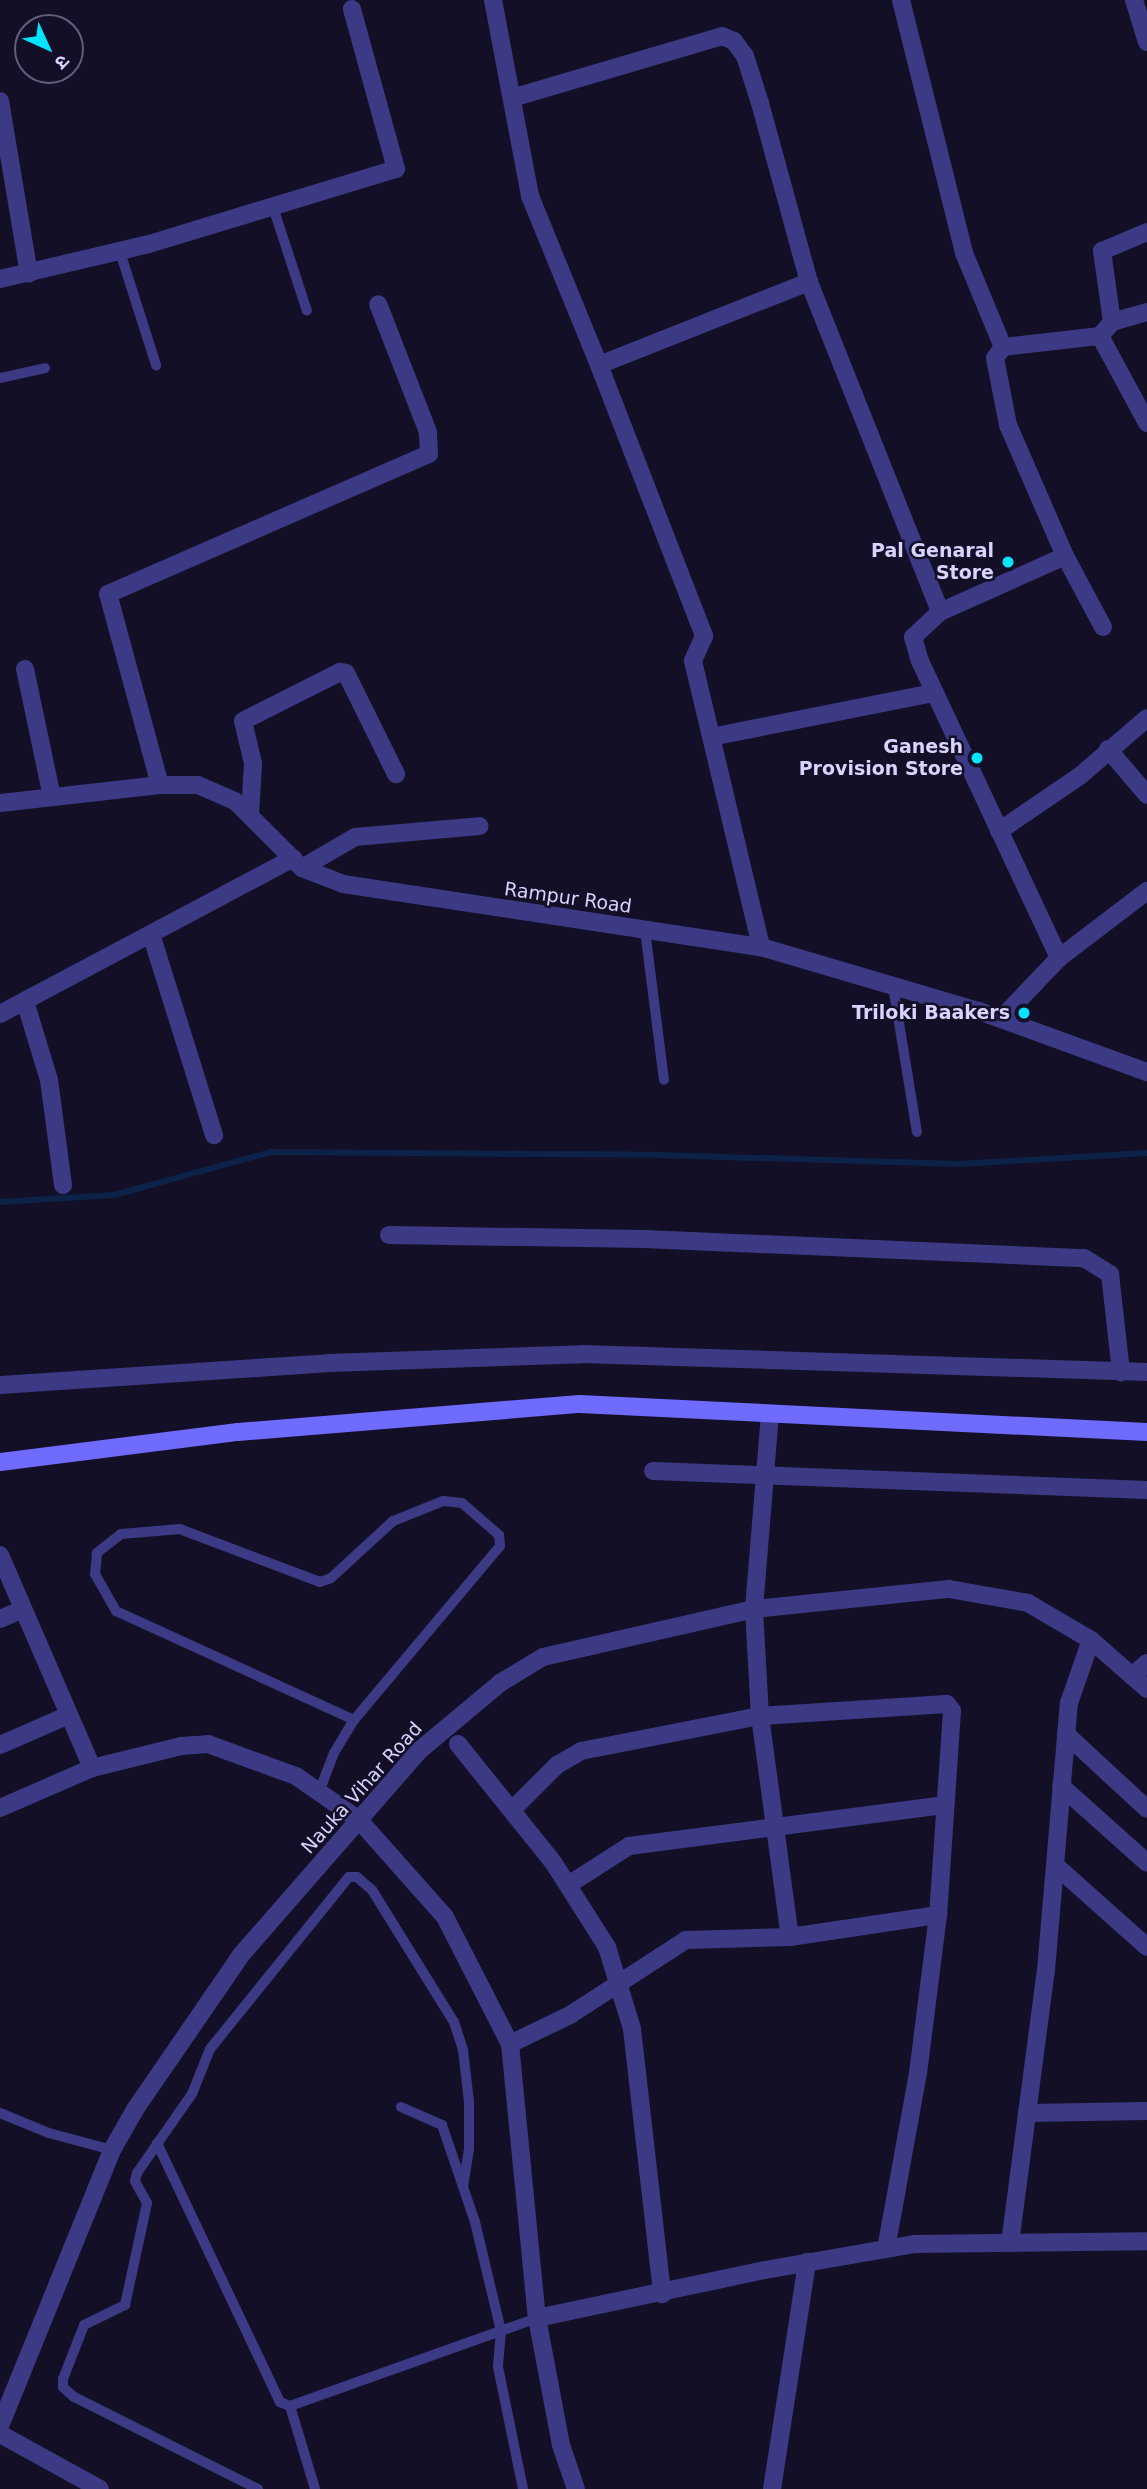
<!DOCTYPE html>
<meta charset="utf-8">
<style>
body{margin:0}
#map{position:relative;width:1147px;height:2489px;overflow:hidden;background:#130f26;font-family:"DejaVu Sans","Noto Sans Devanagari",sans-serif}
div>[style]{position:absolute}
[style*='--x']{left:calc(var(--x)*1px);top:calc(var(--y)*1px);width:calc(var(--w)*1px);rotate:calc(var(--a)*1deg)}
.stream>*{height:6px;margin:-3px;padding:0 3px;transform-origin:3px;border-radius:3px;background:#0c2248}
.service>*{height:10px;margin:-5px;padding:0 5px;transform-origin:5px;border-radius:5px;background:#3d3a85}
.minor>*{height:18px;margin:-9px;padding:0 9px;transform-origin:9px;border-radius:9px;background:#3d3a85}
.tertiary>*{height:18px;margin:-9px;padding:0 9px;transform-origin:9px;border-radius:9px;background:#3d3a85}
.secondary>*{height:18px;margin:-9px;padding:0 9px;transform-origin:9px;border-radius:9px;background:#6f6bff}
.dots>*{width:19px;height:19px;translate:-50% -50%;box-sizing:border-box;border:4px solid #130f26;border-radius:50%}
span{translate:-50% -50%;white-space:nowrap;text-align:center;line-height:1.15;-webkit-text-stroke:5px #130f26;paint-order:stroke}
.poi-label{font-size:19px;color:#d9d4ff;font-weight:700}
.right{translate:-100% -50%;text-align:right}
.street-label{font-size:19px;color:#d9d4ff}
.north{position:absolute;left:14px;top:14px;width:70px;height:70px;box-sizing:border-box;background:#130f26;border:2px solid #625e7d;border-radius:50%;rotate:135deg;font-size:19px;font-weight:700;line-height:28px;text-align:center;color:#d9d4ff}
.north::after{content:'';display:block;margin:auto;width:24px;height:32px;background:#00e5ff;clip-path:polygon(50% 0,100% 100%,50% 72%,0 100%)}
</style>
<div id="map">
<div class="stream">
<div style="--x:0;--y:1202;--w:114;--a:-3.5"></div>
<div style="--x:114;--y:1195;--w:163;--a:-15.3"></div>
<div style="--x:271;--y:1152;--w:387;--a:0.4"></div>
<div style="--x:658;--y:1155;--w:302;--a:1.7"></div>
<div style="--x:960;--y:1164;--w:187;--a:-3.4"></div>
</div>
<div class="service">
<div style="--x:273;--y:207;--w:109;--a:71.9"></div>
<div style="--x:120;--y:252;--w:119;--a:72.3"></div>
<div style="--x:0;--y:378;--w:46;--a:-12.5"></div>
<div style="--x:645;--y:930;--w:151;--a:82.8"></div>
<div style="--x:893;--y:986;--w:148;--a:80.7"></div>
<div style="--x:319;--y:1792;--w:42;--a:-69"></div>
<div style="--x:334;--y:1753;--w:39;--a:-59"></div>
<div style="--x:354;--y:1720;--w:227;--a:-50"></div>
<div style="--x:500;--y:1546;--w:11;--a:-95"></div>
<div style="--x:499;--y:1535;--w:49;--a:-139.1"></div>
<div style="--x:462;--y:1503;--w:19;--a:-174"></div>
<div style="--x:443;--y:1501;--w:54;--a:158.2"></div>
<div style="--x:393;--y:1521;--w:84;--a:137.4"></div>
<div style="--x:331;--y:1578;--w:12;--a:160"></div>
<div style="--x:320;--y:1582;--w:150;--a:-159.3"></div>
<div style="--x:180;--y:1529;--w:59;--a:175.2"></div>
<div style="--x:121;--y:1534;--w:31;--a:142"></div>
<div style="--x:97;--y:1553;--w:21;--a:95"></div>
<div style="--x:95;--y:1574;--w:43;--a:60.4"></div>
<div style="--x:116;--y:1611;--w:262;--a:24.6"></div>
<div style="--x:401;--y:2107;--w:45;--a:23.7"></div>
<div style="--x:442;--y:2125;--w:102;--a:71.2"></div>
<div style="--x:475;--y:2222;--w:112;--a:76.6"></div>
<div style="--x:501;--y:2331;--w:36;--a:95"></div>
<div style="--x:498;--y:2367;--w:125;--a:78.4"></div>
<div style="--x:0;--y:2113;--w:53;--a:22.2"></div>
<div style="--x:49;--y:2133;--w:65;--a:15.1"></div>
<div style="--x:157;--y:2143;--w:287;--a:64.6"></div>
<div style="--x:280;--y:2402;--w:11;--a:22"></div>
<div style="--x:290;--y:2406;--w:262;--a:-19.6"></div>
<div style="--x:290;--y:2406;--w:87;--a:73.2"></div>
<div style="--x:258;--y:2489;--w:206;--a:-153.4"></div>
<div style="--x:74;--y:2397;--w:15;--a:-138"></div>
<div style="--x:63;--y:2387;--w:8;--a:-90"></div>
<div style="--x:63;--y:2379;--w:58;--a:-68.7"></div>
<div style="--x:84;--y:2325;--w:46;--a:-26"></div>
<div style="--x:125;--y:2305;--w:104;--a:-77.8"></div>
<div style="--x:147;--y:2203;--w:25;--a:-119"></div>
<div style="--x:135;--y:2181;--w:8;--a:-76"></div>
<div style="--x:137;--y:2173;--w:96;--a:-55.2"></div>
<div style="--x:192;--y:2094;--w:48;--a:-68.2"></div>
<div style="--x:210;--y:2049;--w:221;--a:-51.1"></div>
<div style="--x:349;--y:1877;--w:8;--a:0"></div>
<div style="--x:357;--y:1877;--w:20;--a:41"></div>
<div style="--x:372;--y:1890;--w:155;--a:58.2"></div>
<div style="--x:454;--y:2022;--w:29;--a:72"></div>
<div style="--x:463;--y:2050;--w:52;--a:83.4"></div>
<div style="--x:469;--y:2102;--w:47;--a:90"></div>
<div style="--x:469;--y:2149;--w:36;--a:99"></div>
</div>
<div class="minor">
<div style="--x:493;--y:0;--w:199;--a:79.3"></div>
<div style="--x:530;--y:196;--w:183;--a:67.8"></div>
<div style="--x:599;--y:365;--w:226;--a:-21.6"></div>
<div style="--x:809;--y:282;--w:355;--a:68.3"></div>
<div style="--x:940;--y:612;--w:37;--a:137"></div>
<div style="--x:913;--y:637;--w:25;--a:74"></div>
<div style="--x:920;--y:661;--w:328;--a:64.9"></div>
<div style="--x:1059;--y:958;--w:84;--a:133.6"></div>
<div style="--x:901;--y:0;--w:261;--a:76"></div>
<div style="--x:964;--y:253;--w:102;--a:67.5"></div>
<div style="--x:1134;--y:0;--w:44;--a:72.8"></div>
<div style="--x:512;--y:98;--w:219;--a:-16.4"></div>
<div style="--x:722;--y:36;--w:13;--a:23"></div>
<div style="--x:734;--y:41;--w:19;--a:54"></div>
<div style="--x:745;--y:56;--w:49;--a:72.3"></div>
<div style="--x:760;--y:103;--w:186;--a:74.7"></div>
<div style="--x:0;--y:101;--w:175;--a:80.5"></div>
<div style="--x:0;--y:279;--w:153;--a:-13.2"></div>
<div style="--x:149;--y:244;--w:258;--a:-16.9"></div>
<div style="--x:396;--y:169;--w:166;--a:-105.4"></div>
<div style="--x:1112;--y:322;--w:36;--a:-16"></div>
<div style="--x:1100;--y:336;--w:99;--a:61.6"></div>
<div style="--x:599;--y:365;--w:291;--a:68.8"></div>
<div style="--x:704;--y:636;--w:27;--a:114"></div>
<div style="--x:693;--y:661;--w:294;--a:76.6"></div>
<div style="--x:940;--y:612;--w:137;--a:-24.1"></div>
<div style="--x:1103;--y:627;--w:81;--a:-118.2"></div>
<div style="--x:1065;--y:556;--w:143;--a:-113.5"></div>
<div style="--x:1008;--y:425;--w:68;--a:-101"></div>
<div style="--x:995;--y:358;--w:14;--a:-54"></div>
<div style="--x:1003;--y:347;--w:98;--a:-6.5"></div>
<div style="--x:1100;--y:336;--w:18;--a:-49"></div>
<div style="--x:1112;--y:322;--w:72;--a:-98"></div>
<div style="--x:1102;--y:251;--w:49;--a:-22.9"></div>
<div style="--x:25;--y:669;--w:131;--a:78.1"></div>
<div style="--x:711;--y:737;--w:227;--a:-11.2"></div>
<div style="--x:1108;--y:749;--w:60;--a:49.7"></div>
<div style="--x:160;--y:785;--w:198;--a:-105.2"></div>
<div style="--x:108;--y:594;--w:350;--a:-23.6"></div>
<div style="--x:429;--y:454;--w:22;--a:-93"></div>
<div style="--x:428;--y:432;--w:137;--a:-111.3"></div>
<div style="--x:0;--y:803;--w:161;--a:-6.4"></div>
<div style="--x:160;--y:785;--w:38;--a:0"></div>
<div style="--x:198;--y:785;--w:40;--a:23.4"></div>
<div style="--x:235;--y:801;--w:95;--a:45"></div>
<div style="--x:302;--y:868;--w:44;--a:21.3"></div>
<div style="--x:343;--y:884;--w:423;--a:8.6"></div>
<div style="--x:761;--y:947;--w:227;--a:16.4"></div>
<div style="--x:979;--y:1011;--w:179;--a:20"></div>
<div style="--x:250;--y:815;--w:52;--a:-86.7"></div>
<div style="--x:253;--y:763;--w:43;--a:-103.4"></div>
<div style="--x:243;--y:721;--w:109;--a:-26.8"></div>
<div style="--x:340;--y:672;--w:6;--a:9"></div>
<div style="--x:346;--y:673;--w:113;--a:63.7"></div>
<div style="--x:999;--y:831;--w:99;--a:-34.3"></div>
<div style="--x:1081;--y:775;--w:87;--a:-40.8"></div>
<div style="--x:302;--y:868;--w:61;--a:-30.3"></div>
<div style="--x:355;--y:837;--w:125;--a:-5"></div>
<div style="--x:151;--y:934;--w:211;--a:72.6"></div>
<div style="--x:1059;--y:958;--w:111;--a:-37.3"></div>
<div style="--x:25;--y:1001;--w:83;--a:73.1"></div>
<div style="--x:49;--y:1080;--w:106;--a:82.4"></div>
<div style="--x:0;--y:1014;--w:332;--a:-28"></div>
<div style="--x:389;--y:1235;--w:256;--a:0.9"></div>
<div style="--x:645;--y:1239;--w:439;--a:2.5"></div>
<div style="--x:1084;--y:1258;--w:31;--a:32"></div>
<div style="--x:1110;--y:1274;--w:99;--a:83.6"></div>
<div style="--x:0;--y:1385;--w:330;--a:-3.8"></div>
<div style="--x:329;--y:1363;--w:254;--a:-2"></div>
<div style="--x:583;--y:1354;--w:564;--a:1.83"></div>
<div style="--x:770;--y:1414;--w:196;--a:94.7"></div>
<div style="--x:754;--y:1609;--w:107;--a:86.8"></div>
<div style="--x:760;--y:1716;--w:223;--a:82.3"></div>
<div style="--x:653;--y:1471;--w:494;--a:2.2"></div>
<div style="--x:0;--y:1555;--w:232;--a:66.6"></div>
<div style="--x:0;--y:1619;--w:25;--a:-23"></div>
<div style="--x:1132;--y:1676;--w:20;--a:-41"></div>
<div style="--x:1066;--y:1734;--w:110;--a:42.8"></div>
<div style="--x:458;--y:1744;--w:151;--a:51.2"></div>
<div style="--x:553;--y:1862;--w:101;--a:57.6"></div>
<div style="--x:607;--y:1947;--w:86;--a:73"></div>
<div style="--x:632;--y:2029;--w:267;--a:83.5"></div>
<div style="--x:0;--y:1745;--w:75;--a:-23.5"></div>
<div style="--x:1061;--y:1786;--w:115;--a:41.8"></div>
<div style="--x:512;--y:1810;--w:64;--a:-45"></div>
<div style="--x:557;--y:1765;--w:28;--a:-30"></div>
<div style="--x:581;--y:1751;--w:182;--a:-11.1"></div>
<div style="--x:760;--y:1716;--w:187;--a:-3.7"></div>
<div style="--x:947;--y:1704;--w:9;--a:54"></div>
<div style="--x:952;--y:1711;--w:204;--a:93.9"></div>
<div style="--x:1055;--y:1865;--w:123;--a:41.7"></div>
<div style="--x:568;--y:1885;--w:72;--a:-32.6"></div>
<div style="--x:629;--y:1846;--w:319;--a:-7.4"></div>
<div style="--x:510;--y:2044;--w:67;--a:-25.8"></div>
<div style="--x:570;--y:2015;--w:138;--a:-32.9"></div>
<div style="--x:686;--y:1940;--w:104;--a:-1.7"></div>
<div style="--x:790;--y:1937;--w:150;--a:-8.5"></div>
<div style="--x:938;--y:1915;--w:159;--a:97.2"></div>
<div style="--x:918;--y:2073;--w:179;--a:100.3"></div>
<div style="--x:1027;--y:2113;--w:120;--a:-1"></div>
<div style="--x:1010;--y:2243;--w:275;--a:-82.5"></div>
<div style="--x:1046;--y:1970;--w:268;--a:-85.1"></div>
<div style="--x:1069;--y:1703;--w:67;--a:-70.8"></div>
<div style="--x:537;--y:2318;--w:233;--a:-11.9"></div>
<div style="--x:765;--y:2270;--w:151;--a:-9.9"></div>
<div style="--x:914;--y:2244;--w:233;--a:-0.7"></div>
<div style="--x:0;--y:2434;--w:114;--a:28.8"></div>
<div style="--x:772;--y:2489;--w:230;--a:-81.2"></div>
</div>
<div class="tertiary">
<div style="--x:0;--y:1808;--w:100;--a:-23.5"></div>
<div style="--x:92;--y:1768;--w:92;--a:-13.9"></div>
<div style="--x:181;--y:1746;--w:27;--a:-4"></div>
<div style="--x:208;--y:1744;--w:94;--a:20"></div>
<div style="--x:296;--y:1776;--w:77;--a:34.9"></div>
<div style="--x:359;--y:1820;--w:130;--a:48.4"></div>
<div style="--x:445;--y:1917;--w:143;--a:62.9"></div>
<div style="--x:510;--y:2044;--w:275;--a:84.4"></div>
<div style="--x:537;--y:2318;--w:129;--a:79.3"></div>
<div style="--x:561;--y:2445;--w:46;--a:71.2"></div>
<div style="--x:0;--y:2426;--w:298;--a:-67.9"></div>
<div style="--x:112;--y:2150;--w:48;--a:-60.3"></div>
<div style="--x:136;--y:2108;--w:186;--a:-55.5"></div>
<div style="--x:241;--y:1955;--w:272;--a:-48.9"></div>
<div style="--x:420;--y:1750;--w:104;--a:-39.9"></div>
<div style="--x:500;--y:1683;--w:50;--a:-31.2"></div>
<div style="--x:543;--y:1657;--w:216;--a:-12.8"></div>
<div style="--x:754;--y:1609;--w:196;--a:-5.9"></div>
<div style="--x:949;--y:1589;--w:80;--a:10"></div>
<div style="--x:1028;--y:1603;--w:73;--a:30.4"></div>
<div style="--x:1091;--y:1640;--w:74;--a:41.2"></div>
</div>
<div class="secondary">
<div style="--x:0;--y:1462;--w:240;--a:-7.2"></div>
<div style="--x:238;--y:1432;--w:343;--a:-4.7"></div>
<div style="--x:580;--y:1404;--w:568;--a:2.83"></div>
</div>
<div class="dots">
<div style="left:1008px;top:562px;background:#00e5ff"></div>
<div style="left:977px;top:758px;background:#00e5ff"></div>
<div style="left:1024px;top:1013px;background:#00e5ff"></div>
</div>
<div class="poi-label">
<span class="right" style="left:994px;top:562px">Pal Genaral<br>Store</span>
<span class="right" style="left:963px;top:758px">Ganesh<br>Provision Store</span>
<span class="right" style="left:1010px;top:1013px">Triloki Baakers</span>
</div>
<div class="street-label">
<span style="left:568px;top:898px;rotate:8deg">Rampur Road</span>
<span style="left:362px;top:1788px;rotate:-48deg">Nauka Vihar Road</span>
</div>
<div class="north">उ</div>
</div>
